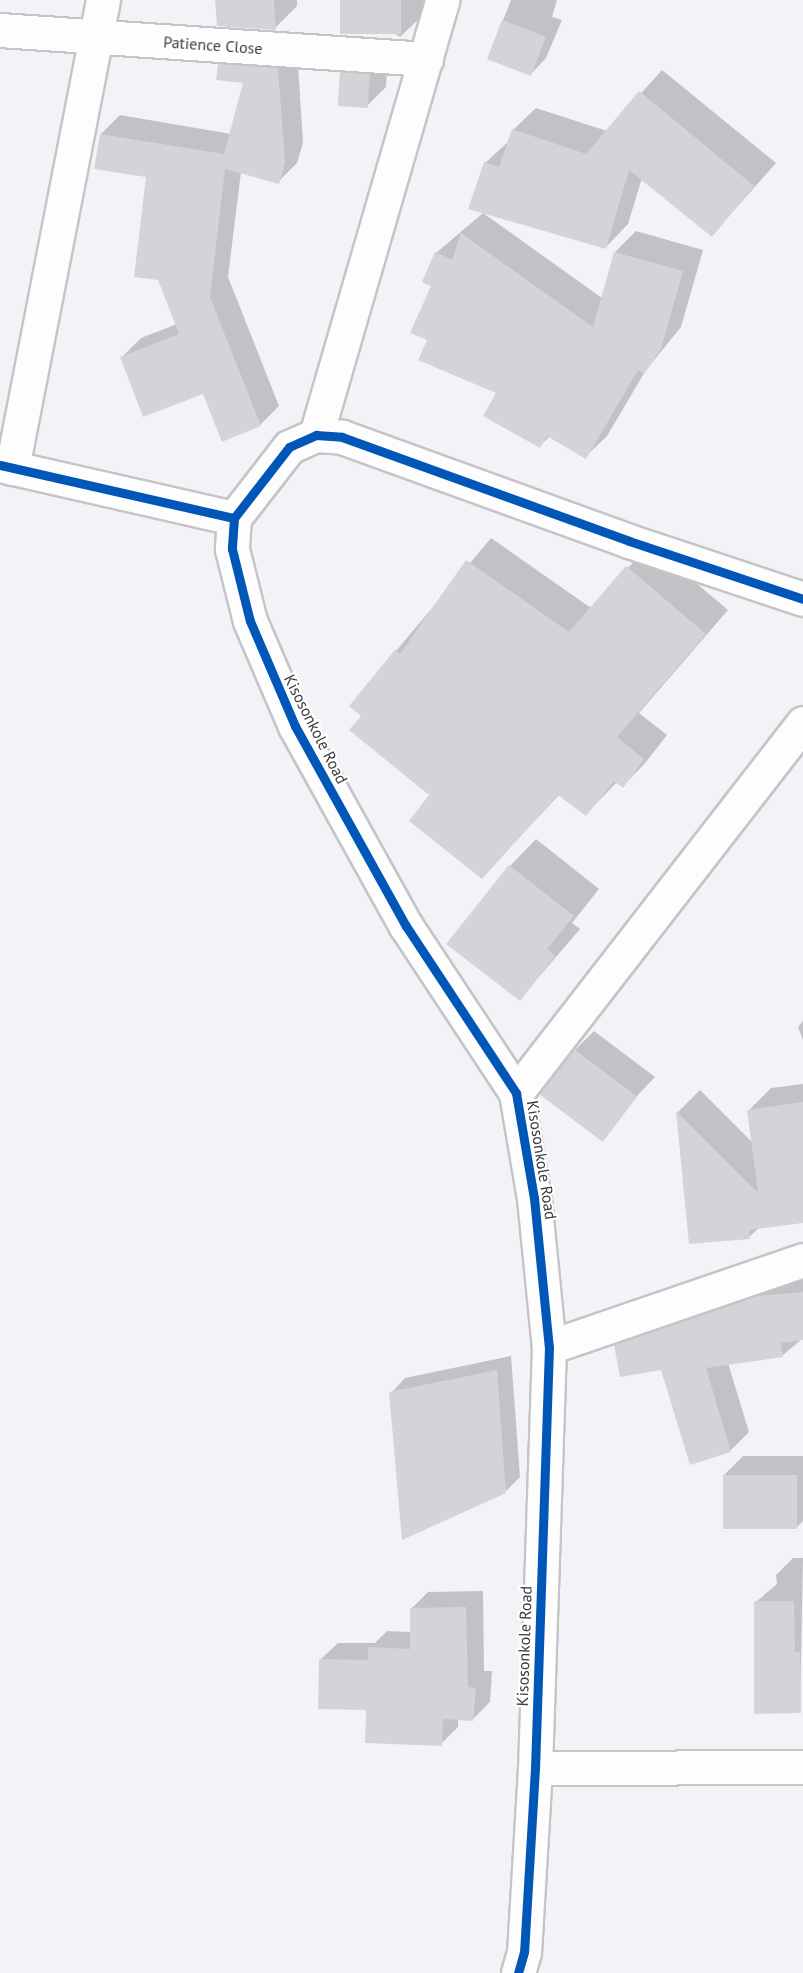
<!DOCTYPE html>
<style>
body{margin:0}
#map{position:relative;width:803px;height:1973px;overflow:hidden;background:#f2f3f7;font-family:"PT Sans",sans-serif}
div>[style]{position:absolute}
[style*='--x']{left:calc(var(--x)*1px);top:calc(var(--y)*1px);width:calc(var(--w)*1px);rotate:calc(var(--a)*1deg)}
.shadow>*{inset:0;background:#0003}
.building>*{inset:0;background:#d3d4d7;transform-origin:0 0}
.roads{filter:drop-shadow(2px 0 #c5c5c8) drop-shadow(-2px 0 #c5c5c8) drop-shadow(0 2px #c5c5c8) drop-shadow(0 -2px #c5c5c8)}
.minor>*{height:33px;margin:-16.5px;padding:0 16.5px;transform-origin:16.5px;border-radius:16.5px;background:#fdfdfe}
.cycleway>*{height:9px;margin:-4.5px;padding:0 4.5px;transform-origin:4.5px;border-radius:4.5px;background:#0057b8}
span{translate:-50% -50%;white-space:nowrap;text-align:center;line-height:1.15;-webkit-text-stroke:4.5px #fff;paint-order:stroke}
.street-label{font-size:16px;color:#3a3b3e}
</style>
<div id="map">
<div class="shadow">
<div style="clip-path:polygon(217px 0,297px 0,297px 6px,275px 28px)"></div>
<div style="clip-path:polygon(342px 0,423px 0,423px 15px,400px 37px)"></div>
<div style="clip-path:polygon(511px 0,557px 0,552px 17px,562px 20px,546px 58px,530px 75px,488px 58px)"></div>
<div style="clip-path:polygon(239px 45px,297px 49px,303px 143px,297px 163px,278px 182px,241px 172px,228px 277px,279px 406px,260px 425px,204px 393px,122px 357px,141px 338px,177px 324px,148px 176px,101px 134px,120px 115px,231px 134px,245px 81px,220px 64px)"></div>
<div style="clip-path:polygon(360px 54px,388px 56px,386px 87px,367px 106px,342px 73px)"></div>
<div style="clip-path:polygon(662px 70px,776px 163px,712px 235px,642px 178px,628px 224px,606px 247px,485px 163px,509px 141px,513px 130px,536px 108px,607px 131px)"></div>
<div style="clip-path:polygon(483px 213px,602px 298px,615px 252px,636px 231px,703px 250px,681px 327px,646px 370px,607px 436px,585px 457px,550px 436px,540px 446px,498px 392px,429px 339px,436px 253px)"></div>
<div style="clip-path:polygon(491px 538px,591px 608px,650px 544px,728px 610px,639px 713px,667px 735px,646px 762px,623px 786px,617px 782px,586px 814px,560px 794px,482px 877px,431px 795px,363px 715px,396px 651px)"></div>
<div style="clip-path:polygon(536px 839px,599px 889px,572px 923px,580px 929px,520px 999px,448px 943px,510px 866px)"></div>
<div style="clip-path:polygon(803px 1021px,803px 1040px,798px 1027px)"></div>
<div style="clip-path:polygon(594px 1031px,655px 1077px,616px 1118px,575px 1050px)"></div>
<div style="clip-path:polygon(803px 1084px,803px 1221px,760px 1227px,749px 1237px,690px 1243px,678px 1112px,700px 1090px,753px 1143px,749px 1110px,771px 1088px)"></div>
<div style="clip-path:polygon(803px 1275px,803px 1338px,783px 1355px,728px 1363px,749px 1432px,731px 1450px,691px 1463px,662px 1368px,615px 1345px,634px 1326px)"></div>
<div style="clip-path:polygon(511px 1356px,520px 1477px,505px 1492px,391px 1393px,405px 1378px)"></div>
<div style="clip-path:polygon(743px 1456px,803px 1456px,803px 1521px,797px 1527px,724px 1475px)"></div>
<div style="clip-path:polygon(793px 1558px,803px 1558px,800px 1712px,756px 1602px,777px 1584px,776px 1575px)"></div>
<div style="clip-path:polygon(483px 1591px,484px 1671px,492px 1671px,490px 1702px,473px 1719px,458px 1718px,458px 1727px,441px 1744px,368px 1709px,321px 1659px,338px 1643px,375px 1643px,387px 1631px,411px 1632px,411px 1609px,428px 1592px)"></div>
</div>
<div class="building">
<div style="clip-path:polygon(215px 0,274px 0,276px 30px,217px 26px)"></div>
<div style="left:340px;top:0;width:61px;height:34px"></div>
<div style="left:502px;top:20px;width:47px;height:42px;rotate:21deg"></div>
<div style="clip-path:polygon(218px 64px,278px 68px,285px 163px,279px 184px,225px 169px,210px 297px,261px 426px,222px 442px,203px 394px,143px 417px,120px 357px,179px 334px,158px 280px,134px 277px,146px 177px,94px 169px,100px 134px,224px 154px,243px 83px,216px 80px)"></div>
<div style="left:340px;top:72px;width:30px;height:34px;rotate:4deg"></div>
<div style="clip-path:polygon(639px 91px,754px 186px,712px 237px,629px 170px,606px 249px,468px 209px,484px 162px,499px 167px,512px 129px,586px 154px)"></div>
<div style="clip-path:polygon(461px 233px,593px 327px,614px 252px,683px 271px,661px 349px,644px 374px,638px 370px,586px 459px,547px 436px,540px 448px,483px 416px,496px 393px,418px 360px,427px 340px,410px 333px,431px 286px,422px 282px,435px 252px,452px 260px)"></div>
<div style="clip-path:polygon(466px 560px,569px 632px,626px 566px,706px 634px,617px 737px,644px 759px,623px 788px,614px 781px,586px 816px,558px 795px,482px 879px,409px 821px,429px 795px,349px 730px,361px 716px,349px 706px,395px 650px,400px 654px)"></div>
<div style="clip-path:polygon(509px 865px,574px 916px,547px 949px,555px 956px,520px 1001px,446px 944px)"></div>
<div style="left:574px;top:1049px;width:79px;height:57px;rotate:37deg"></div>
<div style="clip-path:polygon(803px 1102px,803px 1223px,749px 1230px,750px 1239px,689px 1244px,676px 1111px,758px 1193px,747px 1110px)"></div>
<div style="clip-path:polygon(803px 1292px,803px 1340px,781px 1343px,783px 1357px,706px 1368px,731px 1452px,690px 1465px,661px 1370px,620px 1377px,614px 1345px,756px 1296px)"></div>
<div style="clip-path:polygon(497px 1370px,506px 1493px,402px 1540px,389px 1392px)"></div>
<div style="left:723px;top:1475px;width:74px;height:54px"></div>
<div style="clip-path:polygon(754px 1601px,794px 1601px,795px 1652px,800px 1652px,801px 1713px,754px 1714px)"></div>
<div style="clip-path:polygon(466px 1607px,468px 1687px,476px 1688px,473px 1721px,443px 1719px,442px 1746px,365px 1743px,366px 1710px,318px 1709px,319px 1659px,368px 1660px,368px 1647px,410px 1649px,410px 1608px)"></div>
</div>
<div class="roads">
<div class="minor">
<div style="--x:0;--y:30;--w:427;--a:3.9"></div>
<div style="--x:316;--y:435;--w:453;--a:-73.8"></div>
<div style="--x:0;--y:465;--w:240;--a:12.8"></div>
<div style="--x:234;--y:518;--w:31;--a:94"></div>
<div style="--x:232;--y:549;--w:74;--a:76"></div>
<div style="--x:250;--y:621;--w:114;--a:66.8"></div>
<div style="--x:295;--y:726;--w:229;--a:61"></div>
<div style="--x:406;--y:926;--w:200;--a:56.6"></div>
<div style="--x:516;--y:1093;--w:107;--a:80.3"></div>
<div style="--x:534;--y:1198;--w:150;--a:84.3"></div>
<div style="--x:549;--y:1347;--w:421;--a:91.9"></div>
<div style="--x:535;--y:1768;--w:184;--a:93.4"></div>
<div style="--x:524;--y:1952;--w:22;--a:106"></div>
<div style="--x:12;--y:468;--w:477;--a:-79"></div>
<div style="--x:234;--y:518;--w:90;--a:-52.2"></div>
<div style="--x:289;--y:447;--w:30;--a:-24"></div>
<div style="--x:316;--y:435;--w:26;--a:4"></div>
<div style="--x:342;--y:437;--w:305;--a:19.9"></div>
<div style="--x:629;--y:541;--w:183;--a:18.4"></div>
<div style="--x:516;--y:1093;--w:468;--a:-52.2"></div>
<div style="--x:549;--y:1347;--w:268;--a:-18.9"></div>
<div style="--x:535;--y:1768;--w:268;--a:-0.2"></div>
</div>
</div>
<div class="cycleway">
<div style="--x:0;--y:465;--w:240;--a:12.8"></div>
<div style="--x:234;--y:518;--w:31;--a:94"></div>
<div style="--x:232;--y:549;--w:74;--a:76"></div>
<div style="--x:250;--y:621;--w:114;--a:66.8"></div>
<div style="--x:295;--y:726;--w:229;--a:61"></div>
<div style="--x:406;--y:926;--w:200;--a:56.6"></div>
<div style="--x:516;--y:1093;--w:107;--a:80.3"></div>
<div style="--x:534;--y:1198;--w:150;--a:84.3"></div>
<div style="--x:549;--y:1347;--w:421;--a:91.9"></div>
<div style="--x:535;--y:1768;--w:184;--a:93.4"></div>
<div style="--x:524;--y:1952;--w:22;--a:106"></div>
<div style="--x:234;--y:518;--w:90;--a:-52.2"></div>
<div style="--x:289;--y:447;--w:30;--a:-24"></div>
<div style="--x:316;--y:435;--w:26;--a:4"></div>
<div style="--x:342;--y:437;--w:305;--a:19.9"></div>
<div style="--x:629;--y:541;--w:183;--a:18.4"></div>
</div>
<div class="street-label">
<span style="left:213px;top:45px;rotate:4deg">Patience Close</span>
<span style="left:316px;top:729px;rotate:63deg">Kisosonkole Road</span>
<span style="left:542px;top:1160px;rotate:81deg">Kisosonkole Road</span>
<span style="left:524px;top:1646px;rotate:-88deg">Kisosonkole Road</span>
</div>
</div>
